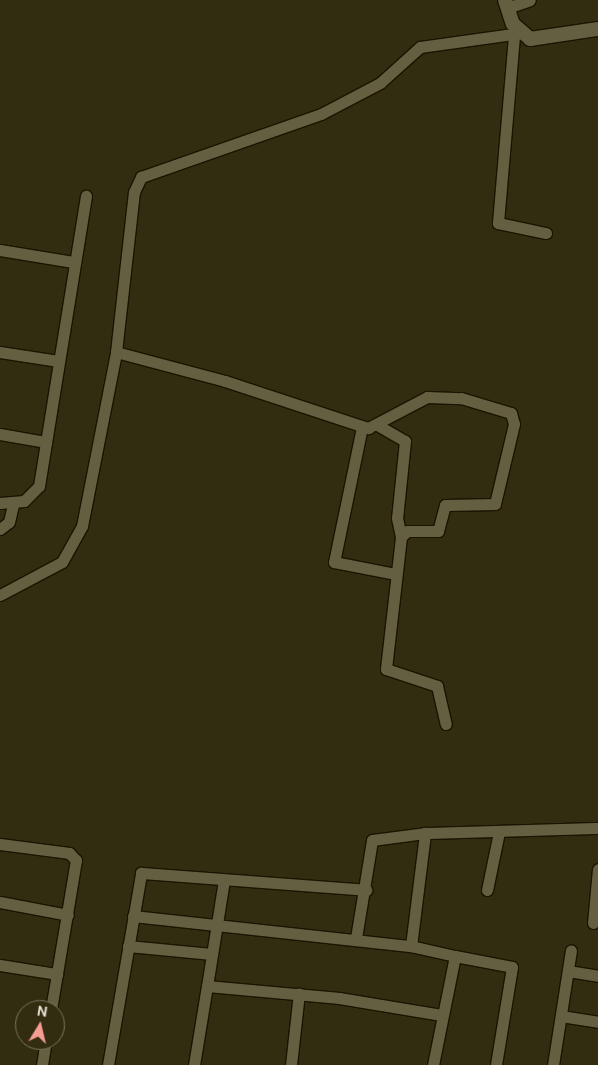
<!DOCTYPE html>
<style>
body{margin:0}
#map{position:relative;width:598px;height:1065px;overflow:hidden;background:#322c11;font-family:"DM Sans",sans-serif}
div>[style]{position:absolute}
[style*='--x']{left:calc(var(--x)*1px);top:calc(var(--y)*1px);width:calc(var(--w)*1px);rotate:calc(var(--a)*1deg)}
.roads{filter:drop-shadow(1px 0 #1a1400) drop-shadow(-1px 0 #1a1400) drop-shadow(0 1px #1a1400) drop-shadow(0 -1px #1a1400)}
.minor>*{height:11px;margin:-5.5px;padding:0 5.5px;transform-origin:5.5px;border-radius:5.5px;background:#655f42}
.tertiary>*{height:14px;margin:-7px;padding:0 7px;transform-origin:7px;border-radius:7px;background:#655f42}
span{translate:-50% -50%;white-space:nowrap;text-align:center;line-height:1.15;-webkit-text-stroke:4px #322c11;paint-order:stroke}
.north{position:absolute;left:15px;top:1000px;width:50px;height:50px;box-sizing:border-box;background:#322c11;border:1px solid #7a745e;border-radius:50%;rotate:9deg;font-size:14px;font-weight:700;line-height:20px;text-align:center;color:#e5e1d2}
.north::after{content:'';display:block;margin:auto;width:18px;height:22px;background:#f59c93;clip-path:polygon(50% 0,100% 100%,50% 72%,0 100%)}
</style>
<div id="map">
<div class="roads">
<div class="minor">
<div style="--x:507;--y:8;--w:24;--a:-19"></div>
<div style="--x:514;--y:36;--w:188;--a:94.9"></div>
<div style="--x:498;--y:223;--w:49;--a:11.8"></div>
<div style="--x:0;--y:250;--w:74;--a:9.3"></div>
<div style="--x:0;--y:352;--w:59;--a:8.8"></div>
<div style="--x:116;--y:352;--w:113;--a:14.9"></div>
<div style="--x:225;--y:381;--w:151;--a:18.2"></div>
<div style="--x:368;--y:428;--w:67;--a:-27.7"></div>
<div style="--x:427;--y:397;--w:34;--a:2"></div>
<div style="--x:461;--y:398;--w:52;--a:16.7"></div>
<div style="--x:511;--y:413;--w:11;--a:75"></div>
<div style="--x:514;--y:424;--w:82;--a:103.4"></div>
<div style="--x:495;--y:504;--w:50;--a:178.9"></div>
<div style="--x:445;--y:505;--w:27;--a:105"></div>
<div style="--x:438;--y:531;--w:31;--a:180"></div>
<div style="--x:407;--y:531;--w:8;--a:135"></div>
<div style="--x:401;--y:537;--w:133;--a:96.5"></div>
<div style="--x:386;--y:669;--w:54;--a:18.4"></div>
<div style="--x:437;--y:686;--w:39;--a:77"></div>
<div style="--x:379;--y:426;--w:30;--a:30"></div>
<div style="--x:405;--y:441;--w:77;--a:95.9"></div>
<div style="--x:397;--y:518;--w:19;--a:78"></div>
<div style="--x:362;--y:427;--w:138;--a:101.7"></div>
<div style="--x:334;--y:562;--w:62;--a:11.1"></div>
<div style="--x:0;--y:434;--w:47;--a:9.9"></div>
<div style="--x:0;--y:503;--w:24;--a:-5"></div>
<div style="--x:24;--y:501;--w:21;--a:-45"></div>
<div style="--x:39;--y:486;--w:294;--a:-80.8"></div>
<div style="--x:0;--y:529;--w:11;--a:-38"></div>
<div style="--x:9;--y:522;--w:17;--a:-77"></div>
<div style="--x:0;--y:595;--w:70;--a:-28"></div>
<div style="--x:62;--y:562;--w:41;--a:-60.9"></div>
<div style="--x:82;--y:526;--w:177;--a:-78.9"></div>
<div style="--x:116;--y:352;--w:161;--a:-83.6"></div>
<div style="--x:134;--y:192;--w:17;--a:-65"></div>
<div style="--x:141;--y:177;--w:191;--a:-19.3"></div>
<div style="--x:321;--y:114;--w:67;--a:-27.7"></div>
<div style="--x:380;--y:83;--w:54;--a:-42"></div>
<div style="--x:420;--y:47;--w:101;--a:-8"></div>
<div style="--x:0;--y:844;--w:70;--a:7.4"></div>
<div style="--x:69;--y:853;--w:10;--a:45"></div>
<div style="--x:76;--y:860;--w:152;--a:99.5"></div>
<div style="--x:224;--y:880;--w:107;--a:99.1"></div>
<div style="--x:207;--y:986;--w:133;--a:5.2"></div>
<div style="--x:339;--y:998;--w:104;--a:9.4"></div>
<div style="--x:487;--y:890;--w:59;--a:-78.3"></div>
<div style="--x:0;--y:902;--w:69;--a:10.8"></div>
<div style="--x:133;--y:916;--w:280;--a:6.2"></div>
<div style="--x:593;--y:923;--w:54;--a:-84.7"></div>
<div style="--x:356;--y:938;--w:99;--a:-80.7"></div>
<div style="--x:372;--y:840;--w:53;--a:-7.5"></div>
<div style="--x:128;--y:946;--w:84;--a:5.4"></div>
<div style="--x:455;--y:956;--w:58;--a:10.9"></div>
<div style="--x:512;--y:967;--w:99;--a:99.3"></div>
<div style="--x:0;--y:965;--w:58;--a:9"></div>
<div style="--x:568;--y:971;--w:30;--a:9"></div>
<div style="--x:561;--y:1016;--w:37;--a:9"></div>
<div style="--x:42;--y:1065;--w:25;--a:-81"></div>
<div style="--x:108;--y:1065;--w:195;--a:-80.2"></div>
<div style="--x:141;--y:873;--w:226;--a:4.3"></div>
<div style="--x:194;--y:1065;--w:80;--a:-80.7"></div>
<div style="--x:291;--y:1065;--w:72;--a:-83.7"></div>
<div style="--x:433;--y:1065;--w:111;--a:-78.6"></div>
<div style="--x:455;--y:956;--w:45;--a:-167.2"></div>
<div style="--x:411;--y:946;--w:114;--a:-82.9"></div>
<div style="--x:425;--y:833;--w:173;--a:-1.7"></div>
<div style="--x:553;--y:1065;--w:116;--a:-81.1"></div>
</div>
<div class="tertiary">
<div style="--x:505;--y:0;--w:25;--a:72"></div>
<div style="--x:513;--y:24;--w:23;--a:41"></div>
<div style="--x:530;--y:39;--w:69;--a:-8.4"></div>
</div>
</div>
<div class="north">N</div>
</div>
